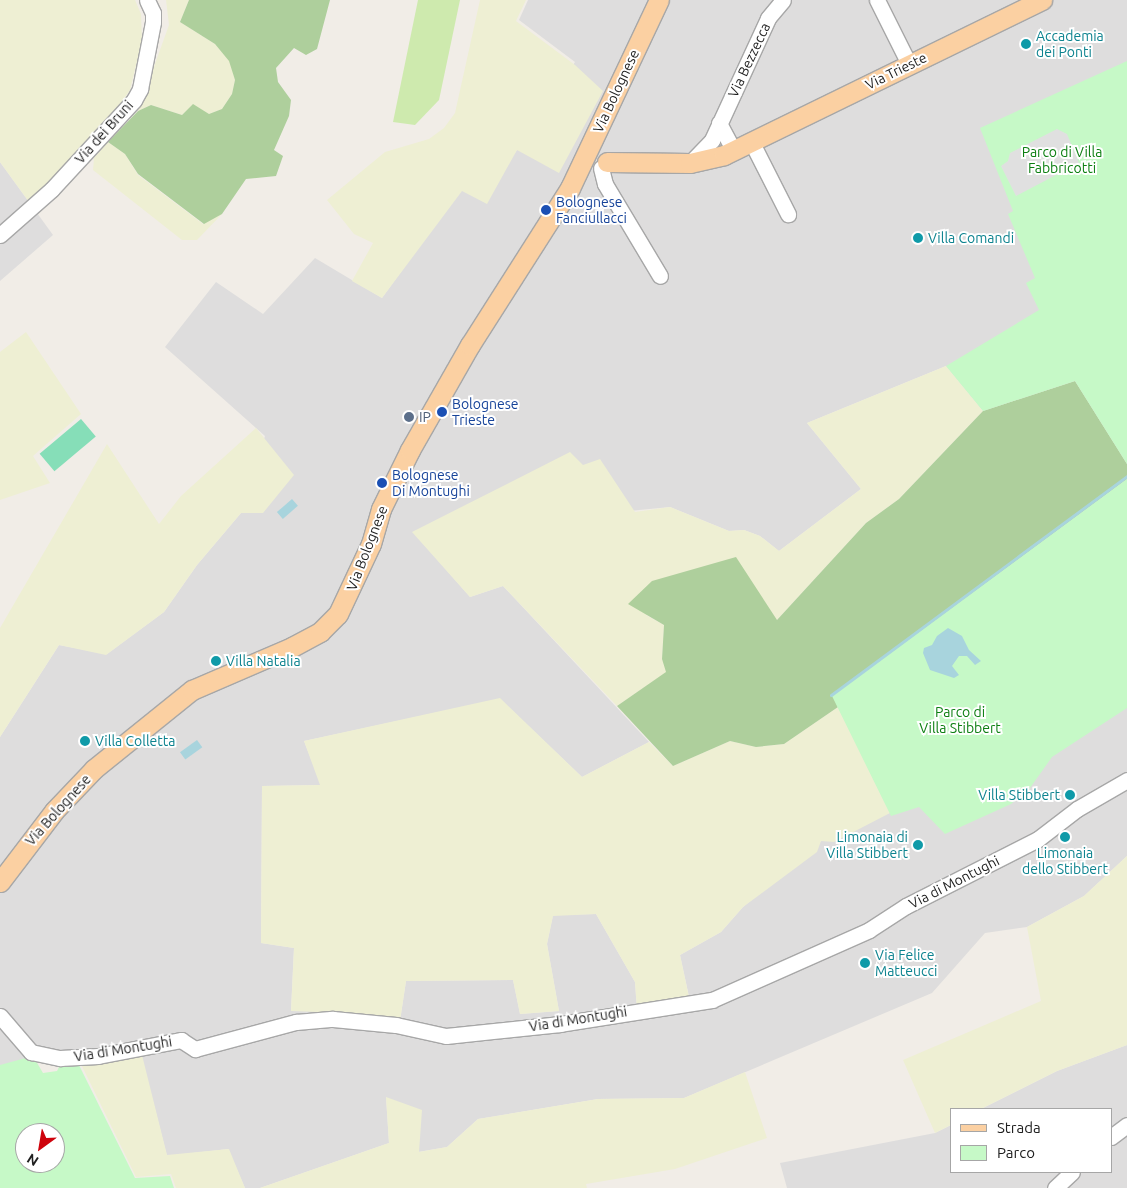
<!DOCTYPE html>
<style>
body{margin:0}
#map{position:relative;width:1127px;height:1188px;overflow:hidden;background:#f1ede7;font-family:Ubuntu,sans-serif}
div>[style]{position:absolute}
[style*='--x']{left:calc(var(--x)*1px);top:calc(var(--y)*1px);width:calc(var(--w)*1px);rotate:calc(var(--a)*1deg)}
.residential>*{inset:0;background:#dedddd}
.farmland>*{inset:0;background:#eeefd3}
.grass>*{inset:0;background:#ceeaae}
.forest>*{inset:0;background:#aecf9c}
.park>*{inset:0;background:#c6f9c7}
.pitch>*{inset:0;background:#86deb8;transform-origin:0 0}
.parking>*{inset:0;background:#e0e0e0}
.water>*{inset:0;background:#a8d4dd;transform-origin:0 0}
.stream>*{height:3px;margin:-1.5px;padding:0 1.5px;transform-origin:1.5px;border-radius:1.5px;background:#a8d4dd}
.roads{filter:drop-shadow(1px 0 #a7a7a7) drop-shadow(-1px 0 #a7a7a7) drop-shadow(0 1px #a7a7a7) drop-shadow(0 -1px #a7a7a7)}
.minor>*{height:15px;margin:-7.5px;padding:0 7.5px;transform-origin:7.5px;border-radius:7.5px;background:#fff}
.major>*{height:19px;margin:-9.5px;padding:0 9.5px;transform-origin:9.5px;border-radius:9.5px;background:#fbd0a2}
.dots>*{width:14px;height:14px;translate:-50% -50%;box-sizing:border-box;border:2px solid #fff;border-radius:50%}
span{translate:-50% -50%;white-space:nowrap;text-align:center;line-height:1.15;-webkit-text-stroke:4px #fff;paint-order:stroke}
.culture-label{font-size:14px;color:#0d838f}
.left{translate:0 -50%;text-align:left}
.right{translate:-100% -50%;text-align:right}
.street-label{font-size:14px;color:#202020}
.park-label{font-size:14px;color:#0d7f12}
.transit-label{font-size:14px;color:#164399}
.service-label{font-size:14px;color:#4e5e75}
.legend{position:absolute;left:950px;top:1108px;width:162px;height:65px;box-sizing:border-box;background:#fff;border:1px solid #a6a6a6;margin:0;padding:6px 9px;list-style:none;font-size:15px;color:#202020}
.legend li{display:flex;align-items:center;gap:10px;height:25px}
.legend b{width:25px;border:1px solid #a6a6a6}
.north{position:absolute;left:15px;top:1123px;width:50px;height:50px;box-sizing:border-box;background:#fff;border:1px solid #a6a6a6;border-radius:50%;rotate:212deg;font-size:14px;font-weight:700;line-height:20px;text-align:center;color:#202020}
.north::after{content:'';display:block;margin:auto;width:18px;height:22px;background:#ce030c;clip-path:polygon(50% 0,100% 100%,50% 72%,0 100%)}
</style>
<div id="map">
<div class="residential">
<div style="clip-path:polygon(528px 0,1127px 0,1127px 464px,1075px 381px,983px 411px,946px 366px,807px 423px,861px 489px,779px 551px,760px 536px,744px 530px,729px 531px,670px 507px,413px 532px,470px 597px,503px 586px,649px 742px,582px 777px,500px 699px,304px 741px,321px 785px,262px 786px,261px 943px,294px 948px,291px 1010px,348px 1013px,400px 1021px,406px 981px,513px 980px,520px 1014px,559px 1011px,547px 944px,553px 915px,596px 914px,635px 982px,637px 1010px,690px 1001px,680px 955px,721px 932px,743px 907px,821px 841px,889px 813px,832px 696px,1127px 479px,1127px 856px,1084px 896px,1027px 927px,985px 933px,932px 993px,684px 1098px,598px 1099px,478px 1119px,447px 1147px,418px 1152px,386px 1097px,389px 1143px,260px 1188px,245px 1188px,228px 1149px,167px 1156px,141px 1055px,95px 1065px,39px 1060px,0 1066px,0 737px,59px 645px,107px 654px,164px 612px,197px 565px,241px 513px,265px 436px,165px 347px,216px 282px,263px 314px,315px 258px,382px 298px,461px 188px,515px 153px,575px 62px,519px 20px)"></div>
<div style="clip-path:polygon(0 162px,53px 235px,0 281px)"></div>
<div style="clip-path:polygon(1127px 1045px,1127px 1188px,787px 1188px,780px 1163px,935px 1133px,951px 1125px,951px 1172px,1111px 1172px,1111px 1109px,981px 1109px,1057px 1071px)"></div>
</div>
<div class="farmland">
<div style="clip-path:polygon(0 0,135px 0,141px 14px,142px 41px,130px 90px,120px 105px,29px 202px,0 162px)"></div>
<div style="clip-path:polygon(166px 0,189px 0,180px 22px,215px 44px,230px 61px,235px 80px,232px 94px,222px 109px,209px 114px,193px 105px,182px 115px,151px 105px,138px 111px,169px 25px)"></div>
<div style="clip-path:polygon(480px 0,526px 0,516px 21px,575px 65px,603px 91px,559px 173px,517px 150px,487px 204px,462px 191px,382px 298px,352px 281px,373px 243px,354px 234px,327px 200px,385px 152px,429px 139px,444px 128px,455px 113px)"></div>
<div style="clip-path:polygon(108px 142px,125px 154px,138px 175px,203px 224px,222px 214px,197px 240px,182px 240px,93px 170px,94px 158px)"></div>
<div style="clip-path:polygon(26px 332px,81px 414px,33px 456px,50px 483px,0 500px,0 352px)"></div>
<div style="clip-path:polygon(946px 366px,983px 411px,899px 499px,866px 523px,777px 620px,646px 615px,664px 625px,662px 659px,667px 672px,617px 706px,503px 586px,470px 597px,412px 532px,570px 452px,583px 465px,600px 459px,635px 512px,670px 507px,729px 531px,744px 530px,760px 536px,779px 551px,861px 489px,807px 423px)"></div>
<div style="clip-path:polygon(256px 428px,294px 475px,263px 513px,241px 513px,197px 565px,164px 612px,106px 655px,59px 645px,0 737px,0 628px,107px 444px,159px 524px,181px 496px)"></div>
<div style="clip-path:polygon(500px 698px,582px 777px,649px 742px,673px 766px,730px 741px,756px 747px,784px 744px,838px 707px,890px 813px,834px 842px,821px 841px,817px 852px,743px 907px,721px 932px,680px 955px,690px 1002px,637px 1010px,635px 982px,596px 914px,553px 916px,547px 944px,559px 1011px,520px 1014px,513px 980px,406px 981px,400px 1021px,345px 1013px,291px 1011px,294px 948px,261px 943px,262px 786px,320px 785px,304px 741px)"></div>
<div style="clip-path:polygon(1127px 856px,1127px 1045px,1057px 1071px,981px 1109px,951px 1109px,951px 1125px,935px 1133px,903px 1060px,1041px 1001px,1027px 927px,1084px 896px)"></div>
<div style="clip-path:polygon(142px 1055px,167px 1155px,229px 1149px,245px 1188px,176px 1188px,171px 1174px,136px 1177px,80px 1062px,95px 1065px)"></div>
<div style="clip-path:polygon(745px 1072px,767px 1138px,675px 1169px,586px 1184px,587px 1188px,260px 1188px,389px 1143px,386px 1097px,422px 1110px,419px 1152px,447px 1147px,478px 1119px,598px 1099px,684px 1098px)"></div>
</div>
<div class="grass">
<div style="clip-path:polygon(418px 0,460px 0,439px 100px,415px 125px,393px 122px)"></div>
</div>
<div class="forest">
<div style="clip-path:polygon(189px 0,330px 0,317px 49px,306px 55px,294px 48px,276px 68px,278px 82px,291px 100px,289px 116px,274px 150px,283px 156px,276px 176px,246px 179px,222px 214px,204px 224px,138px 174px,125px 154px,108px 142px,138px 111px,151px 105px,182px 115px,193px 104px,209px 114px,222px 109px,232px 94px,235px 80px,229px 61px,215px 44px,180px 22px)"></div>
<div style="clip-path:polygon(1075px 381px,1127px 464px,1127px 479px,833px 696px,838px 707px,784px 744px,756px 747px,730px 741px,673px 766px,617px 706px,666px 672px,662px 659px,664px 625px,628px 604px,652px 581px,736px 557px,777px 620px,866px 523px,899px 499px,983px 411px)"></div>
</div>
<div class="park">
<div style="clip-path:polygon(1127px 61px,1127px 464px,1075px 381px,983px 411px,946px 366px,1039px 310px,1026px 283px,1035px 278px,1008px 214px,1013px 211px,980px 128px)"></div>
<div style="clip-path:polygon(1127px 479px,1127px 708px,1052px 757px,1030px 788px,1011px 804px,945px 834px,919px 807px,891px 816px,832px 696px)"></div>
<div style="clip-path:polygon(evenodd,33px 1056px,43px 1073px,57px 1071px,62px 1061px,76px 1059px,135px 1178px,170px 1176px,174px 1188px,0 1188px,0 1065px,33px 1056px,25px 1133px,55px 1133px,55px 1163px,25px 1163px,25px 1133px)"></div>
</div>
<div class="pitch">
<div style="left:81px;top:419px;width:23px;height:54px;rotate:50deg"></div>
</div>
<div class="parking">
<div style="clip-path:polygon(1057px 129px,1067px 134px,1079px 163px,1016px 196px,1001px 166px,1008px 161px,1010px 153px)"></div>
</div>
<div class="water">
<div style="left:292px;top:499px;width:9px;height:20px;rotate:49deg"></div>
<div style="clip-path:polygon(948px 628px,962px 636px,969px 650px,981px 661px,975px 665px,967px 656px,959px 656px,952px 666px,959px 675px,954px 678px,930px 670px,923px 653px,924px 648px,932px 645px,937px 636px)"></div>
<div style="left:197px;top:740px;width:9px;height:21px;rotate:54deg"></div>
</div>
<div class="stream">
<div style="--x:831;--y:695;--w:368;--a:-36.5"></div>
</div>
<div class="roads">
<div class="minor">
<div style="--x:877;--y:0;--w:72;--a:63.4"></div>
<div style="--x:719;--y:123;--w:32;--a:62"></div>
<div style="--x:752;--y:143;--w:80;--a:63.1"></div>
<div style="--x:690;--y:163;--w:32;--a:-46"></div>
<div style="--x:712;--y:140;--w:134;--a:-65.3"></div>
<div style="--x:768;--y:18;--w:23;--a:-50"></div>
<div style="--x:601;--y:168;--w:16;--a:76"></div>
<div style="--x:605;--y:184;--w:107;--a:59.1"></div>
<div style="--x:0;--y:235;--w:69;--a:-41.5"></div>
<div style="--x:52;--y:189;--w:121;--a:-47.3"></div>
<div style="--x:134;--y:100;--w:13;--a:-61"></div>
<div style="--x:140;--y:89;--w:68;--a:-79"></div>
<div style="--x:153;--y:22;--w:9;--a:-90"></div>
<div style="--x:153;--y:13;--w:14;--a:-115"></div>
<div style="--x:0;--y:1016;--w:48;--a:49.3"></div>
<div style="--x:31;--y:1052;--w:30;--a:12"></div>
<div style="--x:60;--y:1058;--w:38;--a:-3"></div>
<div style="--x:98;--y:1056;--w:85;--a:-10.9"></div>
<div style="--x:181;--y:1040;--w:17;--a:33"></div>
<div style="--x:195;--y:1049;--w:105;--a:-15"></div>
<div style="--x:296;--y:1022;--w:37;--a:-5"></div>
<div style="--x:333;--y:1019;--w:63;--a:5.4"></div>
<div style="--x:396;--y:1025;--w:51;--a:12.4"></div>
<div style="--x:446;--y:1036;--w:115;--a:-6"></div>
<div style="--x:560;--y:1024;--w:154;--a:-9"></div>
<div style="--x:712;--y:1000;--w:172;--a:-24"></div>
<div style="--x:869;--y:930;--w:44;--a:-33"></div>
<div style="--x:906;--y:906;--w:148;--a:-26.9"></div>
<div style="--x:1038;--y:839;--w:49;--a:-37.6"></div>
<div style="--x:1077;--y:809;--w:58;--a:-30.1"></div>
<div style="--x:1111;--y:1137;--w:20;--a:-37"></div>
<div style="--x:1055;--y:1188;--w:23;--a:-43"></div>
</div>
<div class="major">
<div style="--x:607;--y:162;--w:83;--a:0.7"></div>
<div style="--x:690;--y:163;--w:35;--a:-13"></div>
<div style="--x:724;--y:155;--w:354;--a:-26"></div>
<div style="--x:0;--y:882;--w:89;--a:-52.7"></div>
<div style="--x:54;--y:811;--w:58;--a:-46.4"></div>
<div style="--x:94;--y:769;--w:126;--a:-38.9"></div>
<div style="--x:192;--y:690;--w:109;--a:-23.3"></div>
<div style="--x:292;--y:647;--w:32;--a:-28"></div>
<div style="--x:320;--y:632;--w:25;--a:-45"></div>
<div style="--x:338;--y:614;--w:77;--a:-64.8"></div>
<div style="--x:371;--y:544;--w:36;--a:-74"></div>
<div style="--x:381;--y:509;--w:66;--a:-63.8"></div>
<div style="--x:410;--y:450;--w:121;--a:-60.3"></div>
<div style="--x:470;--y:345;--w:186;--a:-57.5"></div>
<div style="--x:570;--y:188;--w:208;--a:-64.7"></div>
</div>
</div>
<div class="dots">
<div style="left:1026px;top:44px;background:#0f9aa8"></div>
<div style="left:546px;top:210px;background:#1a4fb4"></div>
<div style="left:918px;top:238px;background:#0f9aa8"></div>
<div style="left:442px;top:412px;background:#1a4fb4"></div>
<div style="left:409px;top:417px;background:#5c6f8a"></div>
<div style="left:382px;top:483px;background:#1a4fb4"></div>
<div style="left:216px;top:661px;background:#0f9aa8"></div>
<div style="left:85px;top:741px;background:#0f9aa8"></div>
<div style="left:1070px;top:795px;background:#0f9aa8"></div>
<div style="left:1065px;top:837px;background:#0f9aa8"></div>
<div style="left:918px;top:845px;background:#0f9aa8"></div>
<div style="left:865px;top:963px;background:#0f9aa8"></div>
</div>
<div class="culture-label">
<span class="left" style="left:1036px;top:44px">Accademia<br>dei Ponti</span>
<span class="left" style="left:928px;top:238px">Villa Comandi</span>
<span class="left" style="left:226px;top:661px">Villa Natalia</span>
<span class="left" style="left:95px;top:741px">Villa Colletta</span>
<span class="right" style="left:1060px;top:795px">Villa Stibbert</span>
<span class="right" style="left:908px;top:845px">Limonaia di<br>Villa Stibbert</span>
<span style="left:1065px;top:861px">Limonaia<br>dello Stibbert</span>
<span class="left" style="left:875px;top:963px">Via Felice<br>Matteucci</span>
</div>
<div class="street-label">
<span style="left:749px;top:60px;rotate:-65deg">Via Bezzecca</span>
<span style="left:896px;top:71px;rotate:-26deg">Via Trieste</span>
<span style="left:616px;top:91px;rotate:-65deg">Via Bolognese</span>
<span style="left:104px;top:132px;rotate:-48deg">Via dei Bruni</span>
<span style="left:367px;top:548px;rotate:-69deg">Via Bolognese</span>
<span style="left:58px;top:810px;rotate:-48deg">Via Bolognese</span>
<span style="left:954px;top:882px;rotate:-27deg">Via di Montughi</span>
<span style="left:578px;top:1019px;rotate:-9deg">Via di Montughi</span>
<span style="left:123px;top:1049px;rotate:-9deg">Via di Montughi</span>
</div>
<div class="park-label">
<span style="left:1062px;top:160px">Parco di Villa<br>Fabbricotti</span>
<span style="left:960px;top:720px">Parco di<br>Villa Stibbert</span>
</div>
<div class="transit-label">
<span class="left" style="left:556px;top:210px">Bolognese<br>Fanciullacci</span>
<span class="left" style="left:452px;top:412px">Bolognese<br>Trieste</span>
<span class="left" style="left:392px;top:483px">Bolognese<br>Di Montughi</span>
</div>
<div class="service-label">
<span class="left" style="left:419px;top:417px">IP</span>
</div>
<ul class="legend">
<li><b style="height:6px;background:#fbd0a2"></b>Strada</li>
<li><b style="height:14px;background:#c6f9c7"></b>Parco</li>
</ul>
<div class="north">N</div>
</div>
